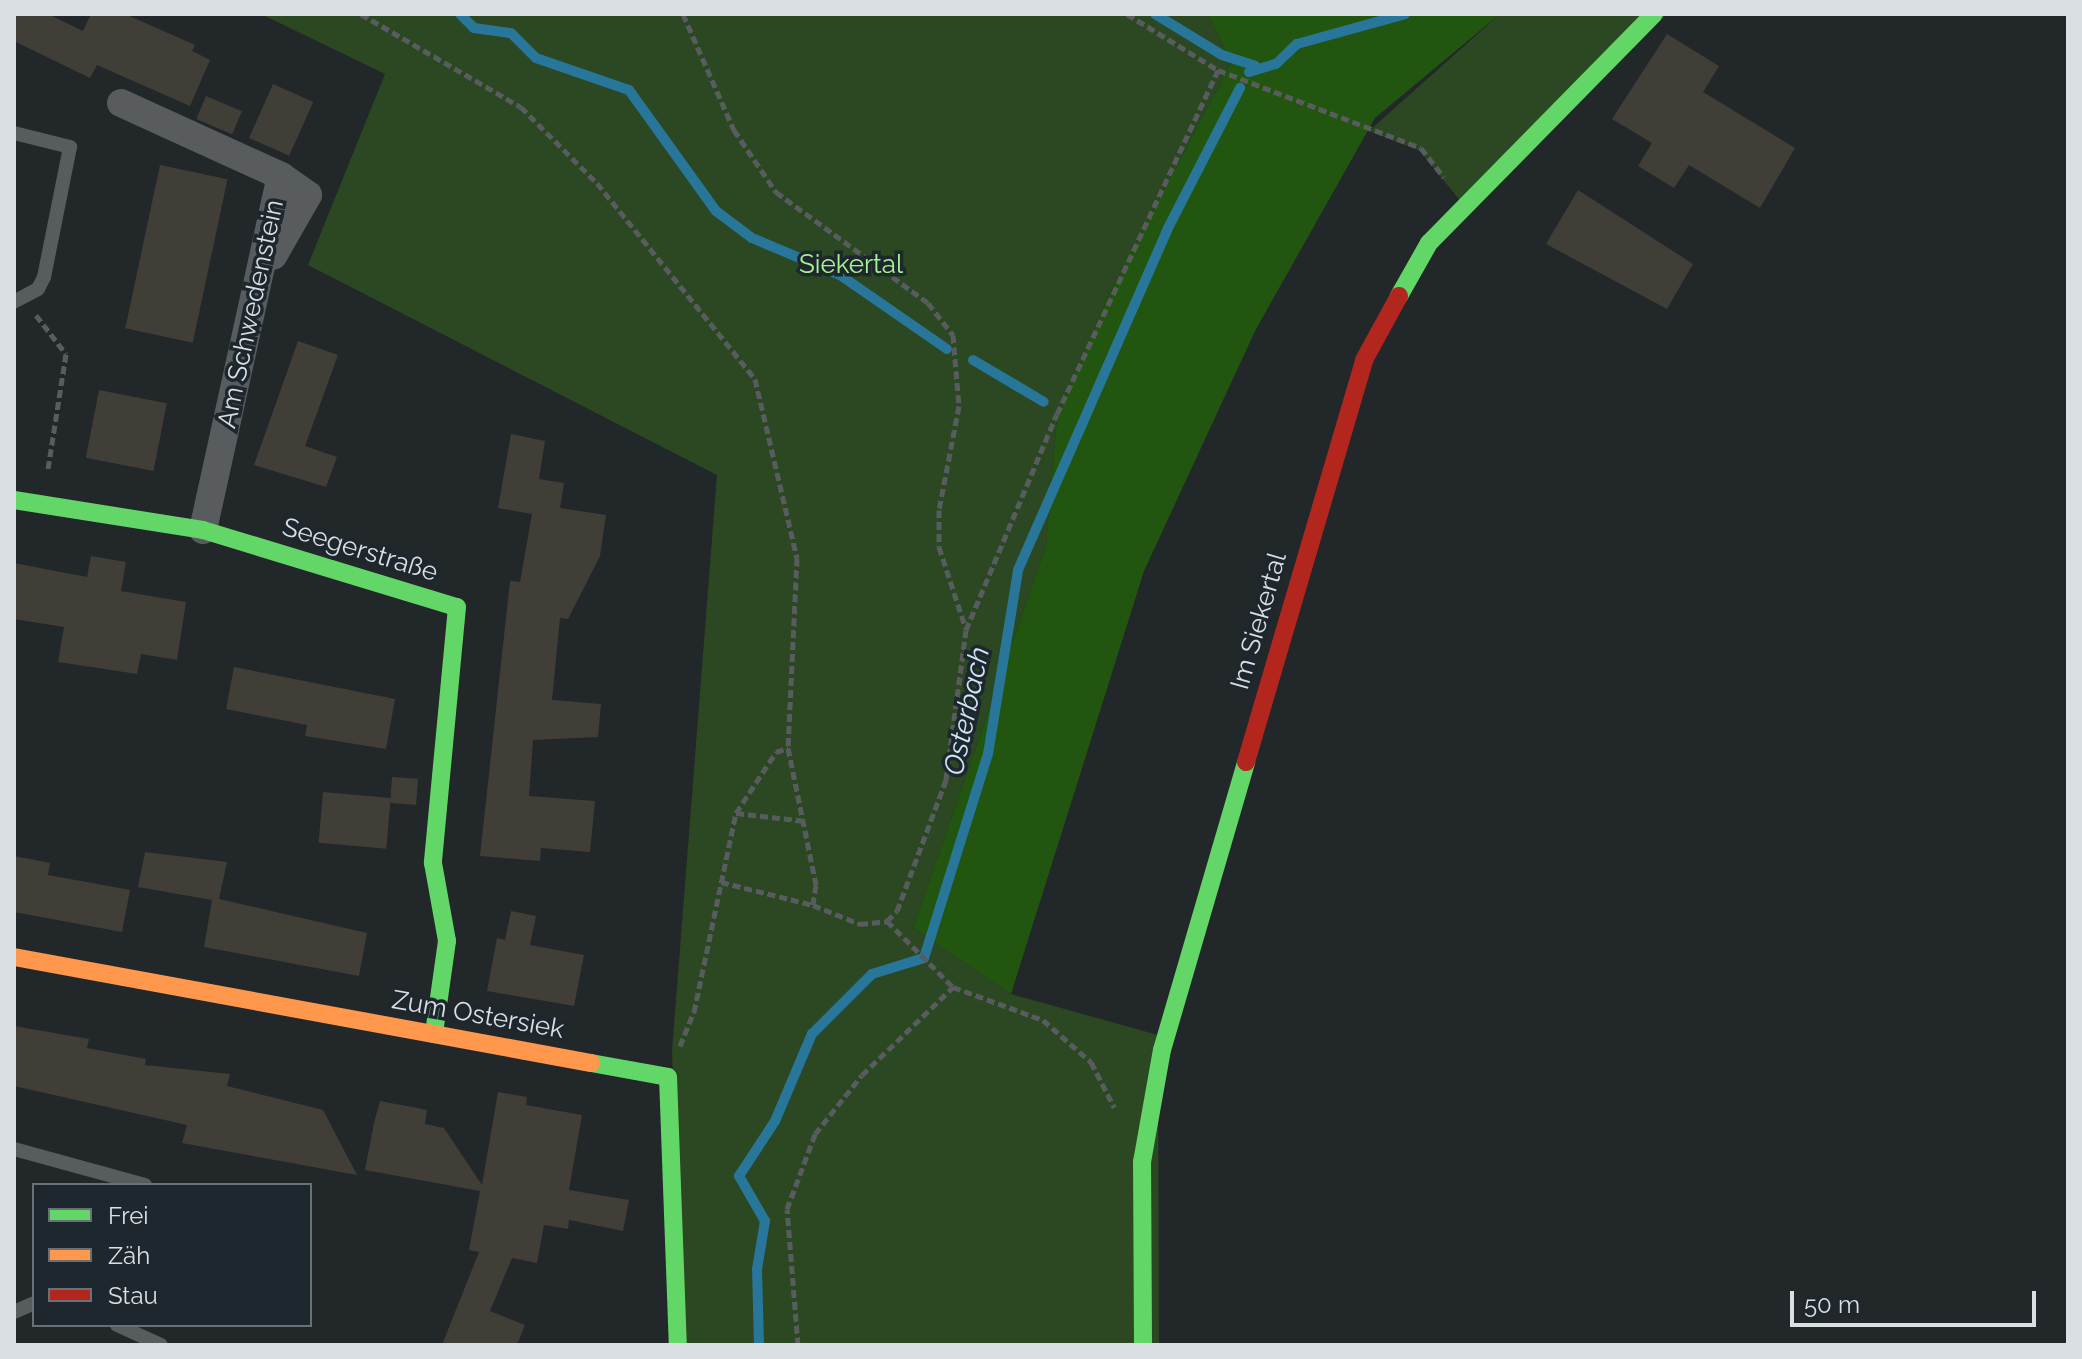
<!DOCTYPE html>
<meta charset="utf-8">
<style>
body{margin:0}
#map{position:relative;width:2082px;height:1359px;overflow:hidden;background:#22272a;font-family:Raleway,sans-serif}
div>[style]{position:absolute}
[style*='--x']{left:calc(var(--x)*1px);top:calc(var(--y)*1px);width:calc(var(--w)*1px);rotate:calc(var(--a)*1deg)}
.green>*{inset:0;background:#2b4823}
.forest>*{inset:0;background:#22550f}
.stream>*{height:10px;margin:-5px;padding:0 5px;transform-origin:5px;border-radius:5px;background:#28779b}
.building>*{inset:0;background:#413e37;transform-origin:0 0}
.path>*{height:5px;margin-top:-2.5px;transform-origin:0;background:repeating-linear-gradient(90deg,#585c5f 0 8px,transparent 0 12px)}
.lane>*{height:14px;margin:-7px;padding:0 7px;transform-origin:7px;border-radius:7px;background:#585c5e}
.street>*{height:28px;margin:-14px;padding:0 14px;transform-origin:14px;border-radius:14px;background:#585c5e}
.fast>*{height:18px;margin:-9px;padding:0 9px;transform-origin:9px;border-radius:9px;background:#63d668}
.slow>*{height:18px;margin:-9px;padding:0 9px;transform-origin:9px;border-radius:9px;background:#ff974d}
.jam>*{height:18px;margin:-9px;padding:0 9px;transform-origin:9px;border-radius:9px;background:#b3261e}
span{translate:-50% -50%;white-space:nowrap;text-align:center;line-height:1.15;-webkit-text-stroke:7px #1f272e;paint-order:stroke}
.park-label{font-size:26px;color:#a5f48e}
.street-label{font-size:26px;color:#d9dfe3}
.water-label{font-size:28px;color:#cfe6f4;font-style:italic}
.frame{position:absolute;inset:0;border:16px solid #d9dfe3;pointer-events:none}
.legend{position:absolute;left:32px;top:1183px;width:280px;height:144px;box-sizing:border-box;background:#1f272e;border:2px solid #697176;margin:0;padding:10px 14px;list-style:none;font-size:24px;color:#d9dfe3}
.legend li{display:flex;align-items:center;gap:16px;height:40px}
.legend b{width:40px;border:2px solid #697176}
.scale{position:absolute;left:1790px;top:1291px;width:246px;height:36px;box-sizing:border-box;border:4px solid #d9dfe3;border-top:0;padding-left:10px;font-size:24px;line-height:28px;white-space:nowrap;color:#d9dfe3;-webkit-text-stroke:6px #1f272e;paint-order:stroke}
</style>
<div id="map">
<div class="green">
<div style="clip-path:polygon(261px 14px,1208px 14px,1231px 63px,1107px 299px,1057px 418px,1046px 546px,913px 928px,1011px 994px,1158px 1035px,1159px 1345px,682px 1345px,672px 1051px,717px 475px,308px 265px,385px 74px)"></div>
<div style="clip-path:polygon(1500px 14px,1667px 14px,1470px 213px,1420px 151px,1369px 131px)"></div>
</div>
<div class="forest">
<div style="clip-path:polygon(1208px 14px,1500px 14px,1375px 118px,1256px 329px,1144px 571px,1011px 994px,913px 928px,1046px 546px,1057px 418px,1107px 299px,1231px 63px)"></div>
</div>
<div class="stream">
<div style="--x:460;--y:14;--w:20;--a:45"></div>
<div style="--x:474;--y:28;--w:37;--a:8"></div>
<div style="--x:511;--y:33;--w:35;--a:45"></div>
<div style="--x:536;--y:58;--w:98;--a:19"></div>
<div style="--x:629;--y:90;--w:149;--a:54.3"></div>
<div style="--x:716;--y:211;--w:45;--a:36.9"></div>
<div style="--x:752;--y:238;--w:95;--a:22.8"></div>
<div style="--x:840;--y:275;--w:130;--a:34.7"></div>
<div style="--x:1155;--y:14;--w:79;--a:31.5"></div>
<div style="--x:1222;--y:55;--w:35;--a:18"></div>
<div style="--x:1249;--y:72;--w:28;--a:-17"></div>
<div style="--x:1276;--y:64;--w:29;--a:-44"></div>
<div style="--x:1297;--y:44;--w:112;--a:-15.5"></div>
<div style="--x:973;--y:360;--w:82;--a:30.6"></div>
<div style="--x:759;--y:1345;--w:76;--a:-91.5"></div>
<div style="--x:757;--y:1269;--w:49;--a:-80.5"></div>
<div style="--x:765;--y:1221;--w:52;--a:-120"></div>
<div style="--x:739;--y:1176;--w:66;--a:-56.8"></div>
<div style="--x:775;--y:1121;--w:95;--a:-67"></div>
<div style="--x:812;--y:1034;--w:85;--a:-45"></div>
<div style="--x:872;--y:974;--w:54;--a:-17.1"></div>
<div style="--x:924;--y:958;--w:214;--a:-72.6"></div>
<div style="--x:988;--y:754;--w:186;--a:-80.7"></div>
<div style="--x:1018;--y:570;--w:371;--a:-66.3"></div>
<div style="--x:1167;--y:230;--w:160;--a:-62.8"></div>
</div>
<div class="building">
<div style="clip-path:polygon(14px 14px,48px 14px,83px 31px,91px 14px,125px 14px,195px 45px,192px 51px,210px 60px,190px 106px,97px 65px,90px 78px,14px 41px)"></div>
<div style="clip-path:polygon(1667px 34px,1719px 66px,1703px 92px,1795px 148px,1760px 208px,1689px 165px,1674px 188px,1638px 166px,1652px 143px,1612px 119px)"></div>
<div style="left:273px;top:84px;width:44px;height:59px;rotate:24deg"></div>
<div style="left:206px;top:96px;width:39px;height:25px;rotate:23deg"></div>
<div style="left:160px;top:165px;width:69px;height:167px;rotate:12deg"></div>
<div style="clip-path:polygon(1578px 190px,1693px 264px,1667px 309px,1546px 244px)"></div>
<div style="clip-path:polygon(298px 341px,338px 355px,305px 446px,337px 457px,326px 487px,254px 465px)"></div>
<div style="left:99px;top:390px;width:69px;height:69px;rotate:11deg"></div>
<div style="clip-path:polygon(511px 434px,545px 441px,539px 479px,564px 483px,560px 508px,606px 515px,600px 556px,568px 619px,560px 618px,552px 700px,601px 704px,598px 737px,533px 740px,529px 796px,595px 801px,590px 852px,541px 848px,540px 861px,480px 856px,510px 581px,520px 582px,532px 514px,498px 508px)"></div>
<div style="clip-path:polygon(91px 556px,126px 562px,121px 591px,186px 602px,177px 660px,141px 654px,137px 674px,58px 662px,64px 627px,14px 619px,14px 563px,87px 577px)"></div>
<div style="clip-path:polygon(234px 667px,395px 699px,386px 749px,305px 736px,307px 725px,226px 709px)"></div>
<div style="left:392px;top:777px;width:26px;height:26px;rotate:4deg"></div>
<div style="left:323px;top:792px;width:68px;height:51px;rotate:5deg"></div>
<div style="clip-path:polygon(145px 852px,227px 862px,219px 899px,367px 933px,359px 976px,204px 947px,212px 900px,138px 887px)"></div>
<div style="clip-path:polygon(14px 856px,50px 863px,48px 875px,130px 890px,122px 932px,14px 912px)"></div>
<div style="clip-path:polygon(511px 911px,536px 916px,530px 945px,584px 955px,574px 1006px,487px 991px,497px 938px,505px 940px)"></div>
<div style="clip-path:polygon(14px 1026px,89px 1039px,87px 1048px,146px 1059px,145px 1065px,230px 1074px,227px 1086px,323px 1110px,357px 1175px,182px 1143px,187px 1125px,14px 1086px)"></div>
<div style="clip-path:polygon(498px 1092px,527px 1097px,526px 1105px,582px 1115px,569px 1190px,629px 1200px,623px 1231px,569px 1220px,568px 1229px,544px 1225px,537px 1263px,512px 1258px,490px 1311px,525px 1325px,517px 1345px,442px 1345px,479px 1252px,469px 1250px,480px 1191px,365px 1170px,374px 1123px,380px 1101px,427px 1110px,425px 1124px,444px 1128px,482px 1185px)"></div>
</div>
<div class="path">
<div style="--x:361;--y:14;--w:185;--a:30.2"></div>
<div style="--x:521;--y:107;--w:107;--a:45"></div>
<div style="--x:597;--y:183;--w:252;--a:51.1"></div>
<div style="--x:755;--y:379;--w:184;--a:76.8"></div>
<div style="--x:797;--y:558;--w:190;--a:92.7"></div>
<div style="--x:788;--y:748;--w:140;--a:78.4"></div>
<div style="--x:816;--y:885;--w:20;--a:99"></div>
<div style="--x:813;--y:905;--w:51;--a:22"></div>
<div style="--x:860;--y:924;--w:27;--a:-6"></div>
<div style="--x:887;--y:921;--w:14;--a:-45"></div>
<div style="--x:897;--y:911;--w:140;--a:-69.5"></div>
<div style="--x:946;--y:780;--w:151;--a:-82.4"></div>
<div style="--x:966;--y:630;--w:234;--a:-67.2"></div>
<div style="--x:1057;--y:414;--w:380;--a:-64.9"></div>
<div style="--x:683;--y:14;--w:127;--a:66.3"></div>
<div style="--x:734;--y:130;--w:75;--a:55.9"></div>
<div style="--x:776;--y:192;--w:188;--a:36.1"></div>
<div style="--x:928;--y:303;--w:41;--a:52"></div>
<div style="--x:953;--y:335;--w:71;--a:85.2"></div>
<div style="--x:959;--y:406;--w:106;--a:100.9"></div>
<div style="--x:939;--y:510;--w:37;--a:90"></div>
<div style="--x:939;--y:547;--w:86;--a:71.8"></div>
<div style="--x:1127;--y:14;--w:107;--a:31.6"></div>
<div style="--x:1218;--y:70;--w:217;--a:21"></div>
<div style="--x:1421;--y:148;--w:37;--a:52"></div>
<div style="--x:36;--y:315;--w:49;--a:52.4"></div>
<div style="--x:66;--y:354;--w:116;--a:98.9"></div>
<div style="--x:736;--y:813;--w:69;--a:6.6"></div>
<div style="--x:721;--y:882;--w:95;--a:14"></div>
<div style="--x:887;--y:921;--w:93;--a:45"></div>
<div style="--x:953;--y:987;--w:96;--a:20.1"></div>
<div style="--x:1043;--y:1020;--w:64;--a:41.2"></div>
<div style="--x:1091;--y:1062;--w:51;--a:62.9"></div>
<div style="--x:680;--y:1046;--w:37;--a:-68"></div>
<div style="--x:694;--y:1012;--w:203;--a:-78.1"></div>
<div style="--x:736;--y:813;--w:73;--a:-56.7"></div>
<div style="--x:776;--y:752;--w:13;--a:-18"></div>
<div style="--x:798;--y:1345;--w:136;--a:-94.6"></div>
<div style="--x:787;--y:1209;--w:80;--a:-69.5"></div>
<div style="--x:815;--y:1134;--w:75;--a:-51.5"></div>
<div style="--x:862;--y:1075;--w:127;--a:-44"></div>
</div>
<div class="lane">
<div style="--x:14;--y:133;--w:58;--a:14"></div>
<div style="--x:70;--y:147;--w:133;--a:101.3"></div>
<div style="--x:44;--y:277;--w:13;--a:117"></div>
<div style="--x:38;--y:289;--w:27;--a:152"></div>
<div style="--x:14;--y:1149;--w:136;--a:15.4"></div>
<div style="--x:14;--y:1312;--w:22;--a:-24"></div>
<div style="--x:117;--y:1325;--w:48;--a:24.4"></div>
</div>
<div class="street">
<div style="--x:121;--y:103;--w:176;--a:24.5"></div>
<div style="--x:281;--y:176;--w:33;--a:35"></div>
<div style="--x:308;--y:195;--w:70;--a:119.8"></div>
<div style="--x:203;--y:530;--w:362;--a:-77.6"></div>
</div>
<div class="fast">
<div style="--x:1399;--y:296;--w:61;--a:-60.5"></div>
<div style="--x:1429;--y:243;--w:321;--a:-45.5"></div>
<div style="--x:14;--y:500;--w:191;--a:9"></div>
<div style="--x:203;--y:530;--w:265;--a:16.9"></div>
<div style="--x:457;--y:607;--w:257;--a:95.4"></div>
<div style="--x:433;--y:863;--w:79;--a:79.8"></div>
<div style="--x:447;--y:941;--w:94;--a:98"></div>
<div style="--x:591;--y:1063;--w:78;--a:10.3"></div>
<div style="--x:668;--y:1077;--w:268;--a:87.9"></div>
<div style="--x:1143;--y:1345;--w:183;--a:-90.3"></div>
<div style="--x:1142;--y:1162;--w:114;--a:-79.9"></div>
<div style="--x:1162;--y:1050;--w:300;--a:-73.7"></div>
</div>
<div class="slow">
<div style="--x:14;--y:957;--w:587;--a:10.41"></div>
</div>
<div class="jam">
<div style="--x:1246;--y:762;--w:419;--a:-73.6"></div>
<div style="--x:1364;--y:360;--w:73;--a:-61.3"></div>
</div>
<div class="park-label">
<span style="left:851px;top:265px">Siekertal</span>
</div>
<div class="street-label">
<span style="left:251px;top:314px;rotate:-78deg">Am Schwedenstein</span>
<span style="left:360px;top:550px;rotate:17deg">Seegerstraße</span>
<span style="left:1259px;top:621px;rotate:-74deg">Im Siekertal</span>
<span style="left:478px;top:1015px;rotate:10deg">Zum Ostersiek</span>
</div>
<div class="water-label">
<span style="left:967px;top:711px;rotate:-78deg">Osterbach</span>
</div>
<div class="frame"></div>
<ul class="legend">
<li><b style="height:10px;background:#63d668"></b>Frei</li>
<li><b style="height:10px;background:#ff974d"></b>Zäh</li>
<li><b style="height:10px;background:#b3261e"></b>Stau</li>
</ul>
<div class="scale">50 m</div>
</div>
